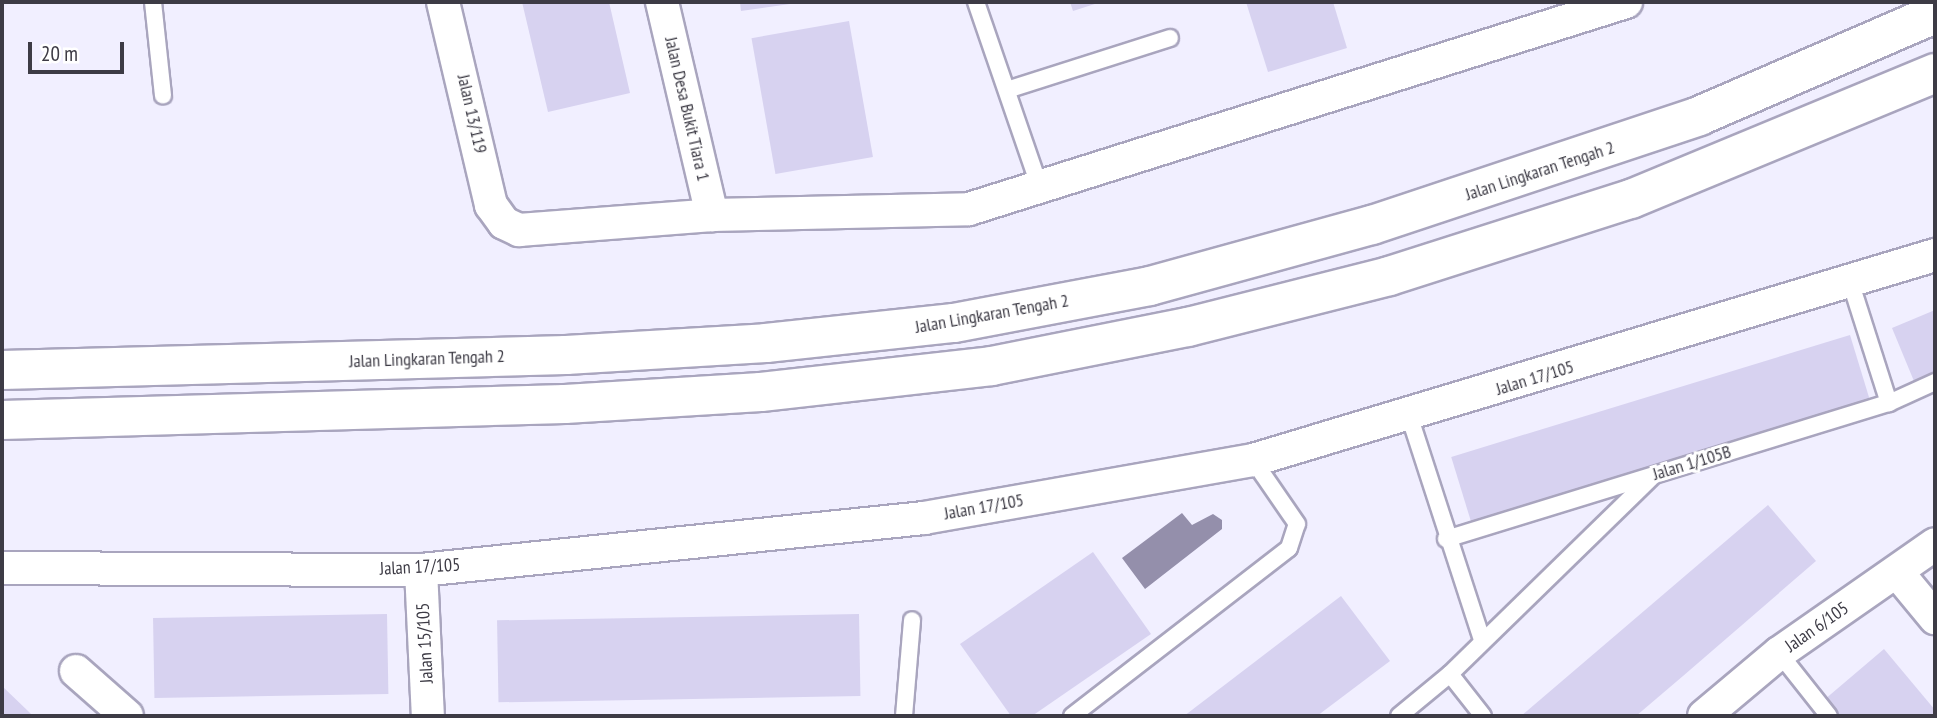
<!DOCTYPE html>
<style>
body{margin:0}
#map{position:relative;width:1937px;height:718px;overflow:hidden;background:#f1efff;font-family:"PT Sans Narrow",sans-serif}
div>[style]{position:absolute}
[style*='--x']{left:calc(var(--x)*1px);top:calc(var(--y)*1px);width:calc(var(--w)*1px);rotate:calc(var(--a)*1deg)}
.water>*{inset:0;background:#948fab}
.building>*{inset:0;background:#d7d2f0;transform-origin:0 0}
.roads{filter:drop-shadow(2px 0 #a9a5be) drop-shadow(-2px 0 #a9a5be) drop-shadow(0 2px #a9a5be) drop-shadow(0 -2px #a9a5be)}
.lane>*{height:16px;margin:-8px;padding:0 8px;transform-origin:8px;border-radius:8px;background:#fff}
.street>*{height:32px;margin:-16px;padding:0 16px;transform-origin:16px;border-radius:16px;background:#fff}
.highway>*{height:38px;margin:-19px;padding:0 19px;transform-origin:19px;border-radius:19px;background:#fff}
span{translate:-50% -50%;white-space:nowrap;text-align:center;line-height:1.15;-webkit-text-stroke:6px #fff;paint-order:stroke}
.street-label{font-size:18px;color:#3d3b45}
.frame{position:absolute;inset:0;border:4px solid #3d3b45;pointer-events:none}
.scale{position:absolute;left:28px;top:42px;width:96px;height:32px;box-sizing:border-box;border:4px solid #3d3b45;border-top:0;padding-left:9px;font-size:21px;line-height:24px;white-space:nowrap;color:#3d3b45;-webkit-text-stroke:5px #fff;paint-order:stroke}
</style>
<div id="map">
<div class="water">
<div style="clip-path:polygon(1182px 513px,1192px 525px,1213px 514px,1222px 520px,1222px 529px,1145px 589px,1122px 558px)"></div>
</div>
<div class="building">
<div style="clip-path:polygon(522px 2px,609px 2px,630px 93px,548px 112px)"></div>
<div style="clip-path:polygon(740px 2px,797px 2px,797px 3px,741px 11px)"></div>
<div style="clip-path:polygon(1070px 2px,1101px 2px,1073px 11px)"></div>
<div style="clip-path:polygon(1246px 2px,1333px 2px,1347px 48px,1268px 72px)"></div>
<div style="left:849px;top:21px;width:138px;height:99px;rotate:80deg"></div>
<div style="clip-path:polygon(1935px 310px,1935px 379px,1916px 386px,1892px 328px)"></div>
<div style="left:1850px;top:335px;width:70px;height:417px;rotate:73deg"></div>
<div style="clip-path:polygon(1768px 505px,1816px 561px,1683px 676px,1636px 716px,1521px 716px)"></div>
<div style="clip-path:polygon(1093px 552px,1151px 634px,1032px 716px,1011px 716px,960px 644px)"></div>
<div style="clip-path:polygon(1341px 596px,1390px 661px,1317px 716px,1184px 716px)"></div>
<div style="left:387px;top:614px;width:80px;height:234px;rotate:89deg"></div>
<div style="left:859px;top:614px;width:82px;height:362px;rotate:89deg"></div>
<div style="clip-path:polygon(1884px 649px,1935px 710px,1935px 716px,1837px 716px,1824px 700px)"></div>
<div style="clip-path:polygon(2px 686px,28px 711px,33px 716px,2px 716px)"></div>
</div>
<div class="roads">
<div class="lane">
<div style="--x:153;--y:2;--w:94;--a:83.9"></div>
<div style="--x:976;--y:2;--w:197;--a:71"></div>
<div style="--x:1007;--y:90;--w:171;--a:-17.7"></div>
<div style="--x:1851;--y:284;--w:125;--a:72.3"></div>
<div style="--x:1409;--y:415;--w:237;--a:72"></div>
<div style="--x:1446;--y:539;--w:463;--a:-17.1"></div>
<div style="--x:1889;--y:403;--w:51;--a:-24.5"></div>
<div style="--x:1779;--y:653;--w:80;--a:51.6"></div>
<div style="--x:1450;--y:674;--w:281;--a:-44.3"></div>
<div style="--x:904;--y:716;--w:96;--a:-85.2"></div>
<div style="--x:1072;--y:716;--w:274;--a:-37.7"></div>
<div style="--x:1289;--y:548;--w:25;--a:-72"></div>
<div style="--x:1297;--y:524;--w:78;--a:-124.5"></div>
<div style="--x:1399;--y:716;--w:66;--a:-39.5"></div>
<div style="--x:1450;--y:674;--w:53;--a:51.8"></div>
</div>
<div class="street">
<div style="--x:443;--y:2;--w:209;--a:76.7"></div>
<div style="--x:491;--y:205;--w:22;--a:54"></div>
<div style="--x:504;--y:223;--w:17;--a:25"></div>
<div style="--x:519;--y:230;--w:194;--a:-4.4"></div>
<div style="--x:712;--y:215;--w:257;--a:-1.3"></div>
<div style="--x:969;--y:209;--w:689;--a:-17.49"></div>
<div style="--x:662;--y:2;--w:219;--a:76.8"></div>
<div style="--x:2;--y:568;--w:419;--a:0.3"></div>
<div style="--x:421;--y:570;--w:506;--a:-5.9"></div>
<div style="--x:924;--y:518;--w:334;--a:-10"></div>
<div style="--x:1253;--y:460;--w:712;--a:-16.73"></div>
<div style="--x:421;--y:570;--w:146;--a:87.3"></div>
<div style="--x:1897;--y:572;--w:60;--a:50.4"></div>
<div style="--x:76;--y:671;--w:68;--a:41.4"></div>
<div style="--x:1704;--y:716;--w:98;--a:-40"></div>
<div style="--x:1779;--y:653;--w:190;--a:-34.9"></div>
</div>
<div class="highway">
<div style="--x:2;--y:370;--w:564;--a:-1.52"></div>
<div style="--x:566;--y:355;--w:200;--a:-3.4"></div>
<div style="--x:766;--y:343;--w:189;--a:-6.1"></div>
<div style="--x:954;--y:323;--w:199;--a:-10.7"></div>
<div style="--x:1150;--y:286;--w:230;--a:-15.4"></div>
<div style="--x:1372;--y:225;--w:345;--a:-18.4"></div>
<div style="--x:1699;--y:116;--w:257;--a:-23.4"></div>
<div style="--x:2;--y:420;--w:563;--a:-1.63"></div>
<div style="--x:565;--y:404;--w:196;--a:-3.5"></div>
<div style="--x:761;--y:392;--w:232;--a:-6.4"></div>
<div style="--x:992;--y:366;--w:200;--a:-11.3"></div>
<div style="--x:1188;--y:327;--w:207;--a:-14.2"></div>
<div style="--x:1389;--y:276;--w:254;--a:-17.7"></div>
<div style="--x:1631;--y:199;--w:329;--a:-22.5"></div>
</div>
</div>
<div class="street-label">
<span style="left:687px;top:109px;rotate:77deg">Jalan Desa Bukit Tiara 1</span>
<span style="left:472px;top:114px;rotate:77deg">Jalan 13/119</span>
<span style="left:1540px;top:171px;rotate:-18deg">Jalan Lingkaran Tengah 2</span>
<span style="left:992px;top:314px;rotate:-10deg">Jalan Lingkaran Tengah 2</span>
<span style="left:427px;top:359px;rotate:-2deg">Jalan Lingkaran Tengah 2</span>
<span style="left:1535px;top:378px;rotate:-17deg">Jalan 17/105</span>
<span style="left:1692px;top:463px;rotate:-17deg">Jalan 1/105B</span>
<span style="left:984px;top:507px;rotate:-10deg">Jalan 17/105</span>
<span style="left:420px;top:567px;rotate:-3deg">Jalan 17/105</span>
<span style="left:1817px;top:627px;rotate:-35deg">Jalan 6/105</span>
<span style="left:425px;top:643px;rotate:-93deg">Jalan 15/105</span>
</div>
<div class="frame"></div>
<div class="scale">20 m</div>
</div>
